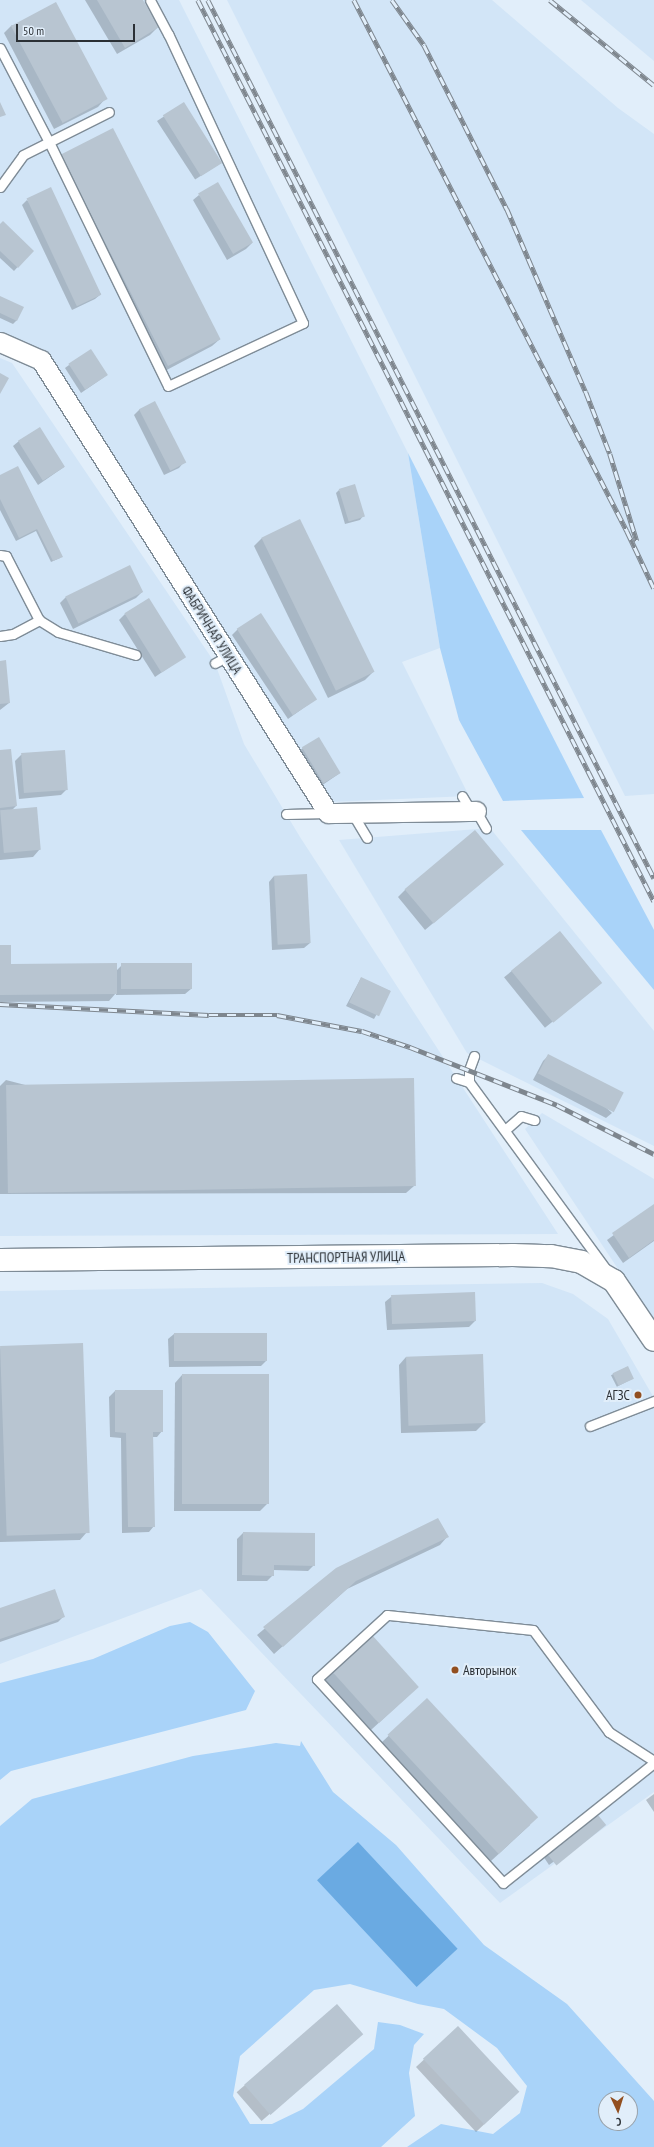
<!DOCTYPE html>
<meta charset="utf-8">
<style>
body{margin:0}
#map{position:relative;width:654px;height:2147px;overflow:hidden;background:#e1eefa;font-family:"PT Sans Narrow",sans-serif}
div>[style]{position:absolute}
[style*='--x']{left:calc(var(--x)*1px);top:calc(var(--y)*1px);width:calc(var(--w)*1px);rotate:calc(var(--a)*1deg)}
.built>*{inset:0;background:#d2e5f7}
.green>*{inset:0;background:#a9d3f9}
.water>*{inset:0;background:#6aaae2;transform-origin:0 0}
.shadow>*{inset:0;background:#0003;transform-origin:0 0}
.building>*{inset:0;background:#b8c5d1;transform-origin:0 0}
.roads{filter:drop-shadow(1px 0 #7f8c97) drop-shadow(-1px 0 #7f8c97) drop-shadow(0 1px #7f8c97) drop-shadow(0 -1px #7f8c97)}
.service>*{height:9px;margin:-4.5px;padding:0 4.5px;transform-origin:4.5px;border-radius:4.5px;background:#fff}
.minor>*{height:19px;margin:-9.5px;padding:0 9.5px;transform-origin:9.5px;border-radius:9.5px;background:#fff}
.tertiary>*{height:22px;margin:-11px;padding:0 11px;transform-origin:11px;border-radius:11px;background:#fff}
.rail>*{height:4.5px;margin-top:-2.25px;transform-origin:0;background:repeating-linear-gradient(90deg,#e1eefa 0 9px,#7e868e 0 18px);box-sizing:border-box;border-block:1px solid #7e868e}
.dots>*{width:11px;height:11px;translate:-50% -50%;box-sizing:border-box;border:2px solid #e1eefa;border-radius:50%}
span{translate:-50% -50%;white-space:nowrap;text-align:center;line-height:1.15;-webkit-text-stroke:4px #e1eefa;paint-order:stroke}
.street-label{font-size:14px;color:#2b3035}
.poi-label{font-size:14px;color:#2b3035}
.right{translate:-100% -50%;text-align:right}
.left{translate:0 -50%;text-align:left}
.north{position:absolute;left:598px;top:2091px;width:40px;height:40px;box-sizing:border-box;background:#e1eefa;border:1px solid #98a2ab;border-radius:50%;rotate:176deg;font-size:11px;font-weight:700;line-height:16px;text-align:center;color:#2b3035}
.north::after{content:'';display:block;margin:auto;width:14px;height:18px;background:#924f20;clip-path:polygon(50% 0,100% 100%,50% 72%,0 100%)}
.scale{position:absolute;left:16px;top:24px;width:119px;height:18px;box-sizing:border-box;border:2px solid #2b3035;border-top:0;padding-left:5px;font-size:12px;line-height:14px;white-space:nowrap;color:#2b3035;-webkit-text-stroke:3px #e1eefa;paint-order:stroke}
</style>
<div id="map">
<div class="built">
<div style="clip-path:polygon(0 0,179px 0,408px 453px,440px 648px,402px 662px,469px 796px,330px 802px,45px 353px,0 333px)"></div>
<div style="clip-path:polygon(227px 0,492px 0,618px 108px,654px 134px,654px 794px,625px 796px)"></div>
<div style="clip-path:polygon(581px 0,654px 0,654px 61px)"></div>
<div style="clip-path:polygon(0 358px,12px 363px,215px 663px,244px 744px,300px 837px,558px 1234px,0 1236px)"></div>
<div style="clip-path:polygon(490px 828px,654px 1031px,654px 1146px,467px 1053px,339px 840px)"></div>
<div style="clip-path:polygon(542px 1113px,654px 1179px,654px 1323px,525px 1129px)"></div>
<div style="clip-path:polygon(542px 1283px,573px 1294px,608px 1319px,654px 1398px,654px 1792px,500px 1903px,201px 1589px,0 1664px,0 1291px)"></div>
</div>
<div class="green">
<div style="clip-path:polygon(408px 453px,584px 798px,503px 801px,459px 720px,440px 648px)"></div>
<div style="clip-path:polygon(521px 830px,601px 830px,654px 930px,654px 990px)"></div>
<div style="clip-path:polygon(190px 1622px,208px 1632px,255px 1691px,246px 1710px,11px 1771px,0 1780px,0 1683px,93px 1659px,170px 1626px)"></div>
<div style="clip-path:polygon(evenodd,301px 1741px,333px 1792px,396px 1845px,484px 1945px,567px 2004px,654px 2101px,654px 2147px,407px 2147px,441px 2124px,493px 2134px,520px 2113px,527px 2086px,497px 2048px,444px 2009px,418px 2004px,350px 1984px,314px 1990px,240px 2056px,233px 2096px,250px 2124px,272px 2124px,303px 2109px,374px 2049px,378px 2022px,400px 2025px,424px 2034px,414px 2045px,409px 2073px,415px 2116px,381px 2147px,0 2147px,0 1826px,32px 1799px,193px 1756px,276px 1743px,300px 1746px,301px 1741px,606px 2099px,630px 2099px,630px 2123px,606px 2123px,606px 2099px)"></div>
</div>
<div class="water">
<div style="left:358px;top:1842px;width:146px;height:56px;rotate:47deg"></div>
</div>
<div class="shadow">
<div style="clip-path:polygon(85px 0,142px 0,158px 27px,150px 35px,117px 54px)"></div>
<div style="clip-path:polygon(12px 25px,105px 99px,98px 107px,54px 129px,4px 33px)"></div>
<div style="left:183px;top:104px;width:70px;height:31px;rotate:57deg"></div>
<div style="clip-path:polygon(61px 155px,220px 339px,212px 346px,161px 373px,53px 163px)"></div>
<div style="clip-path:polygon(199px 195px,252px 243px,246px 249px,227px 260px,193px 200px)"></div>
<div style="clip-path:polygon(27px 200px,101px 294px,95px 299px,72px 310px,22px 205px)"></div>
<div style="clip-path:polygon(0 226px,32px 251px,14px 271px,0 258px)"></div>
<div style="clip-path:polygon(0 297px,17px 320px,13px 324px,0 318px)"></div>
<div style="clip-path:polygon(69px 365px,107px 375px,81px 393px,65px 368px)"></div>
<div style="clip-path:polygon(140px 409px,184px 462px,179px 468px,164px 475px,134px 415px)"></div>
<div style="clip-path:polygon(19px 441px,64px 467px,38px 485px,13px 446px)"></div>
<div style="clip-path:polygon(0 476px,60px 558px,51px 562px,36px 531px,16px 541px,0 510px)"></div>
<div style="clip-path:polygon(339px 490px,363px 516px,360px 520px,345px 524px,336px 493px)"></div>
<div style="clip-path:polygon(262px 538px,373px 672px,365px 680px,328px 698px,254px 546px)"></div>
<div style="clip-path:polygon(142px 592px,136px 598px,73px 629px,60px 603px,66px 597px)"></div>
<div style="clip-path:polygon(125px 614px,184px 657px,155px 677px,119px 620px)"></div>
<div style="clip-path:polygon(238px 629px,316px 699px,288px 719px,232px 635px)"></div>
<div style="clip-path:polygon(0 662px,9px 703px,0 710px)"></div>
<div style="clip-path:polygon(303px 748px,340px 773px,321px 786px,299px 751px)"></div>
<div style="clip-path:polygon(0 751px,16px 806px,11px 811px,40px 849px,33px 857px,0 860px)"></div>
<div style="clip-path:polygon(64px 751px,67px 789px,61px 795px,19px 799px,15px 761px,21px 755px)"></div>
<div style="clip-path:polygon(495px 871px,425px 930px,398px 897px,405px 890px)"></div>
<div style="clip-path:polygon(274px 876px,310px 943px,304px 948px,272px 950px,269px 882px)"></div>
<div style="left:560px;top:932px;width:65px;height:72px;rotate:51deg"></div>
<div style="clip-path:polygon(0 946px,10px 965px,116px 971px,122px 965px,191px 989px,185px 994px,116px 995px,116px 993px,109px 1001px,0 1002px)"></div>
<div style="clip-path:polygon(361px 978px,390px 991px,374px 1019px,346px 1006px)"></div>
<div style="clip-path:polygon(549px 1055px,612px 1113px,606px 1118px,533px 1080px,543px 1061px)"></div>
<div style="clip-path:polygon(6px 1080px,414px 1186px,406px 1193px,0 1194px,0 1086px)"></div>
<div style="clip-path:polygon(654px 1206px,654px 1241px,623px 1263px,607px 1240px)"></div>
<div style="clip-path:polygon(474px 1293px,475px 1321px,469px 1327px,387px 1330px,385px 1302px,391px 1297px)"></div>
<div style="clip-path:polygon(174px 1334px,266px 1361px,261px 1366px,169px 1367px,168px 1339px)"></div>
<div style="clip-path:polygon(0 1347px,87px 1532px,80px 1540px,0 1542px)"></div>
<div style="clip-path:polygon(406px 1357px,484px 1423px,476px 1431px,401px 1433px,399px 1365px)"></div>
<div style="left:627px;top:1367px;width:13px;height:18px;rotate:63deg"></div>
<div style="clip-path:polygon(182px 1375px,267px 1504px,260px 1511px,174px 1511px,175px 1383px)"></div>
<div style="clip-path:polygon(115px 1391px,162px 1431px,157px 1437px,152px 1437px,154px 1526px,149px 1532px,122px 1533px,121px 1438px,110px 1437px,109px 1397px)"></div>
<div style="clip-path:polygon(243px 1533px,314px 1565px,308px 1571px,273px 1570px,273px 1575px,267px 1581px,237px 1581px,237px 1539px)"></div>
<div style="clip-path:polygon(447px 1537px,440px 1545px,347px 1589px,274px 1654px,257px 1635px,336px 1569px)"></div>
<div style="clip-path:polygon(0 1609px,64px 1616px,58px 1622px,0 1642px)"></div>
<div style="clip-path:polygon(333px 1673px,410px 1694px,371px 1730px,325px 1680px)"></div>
<div style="clip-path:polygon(427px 1699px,530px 1825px,491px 1861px,380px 1744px)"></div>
<div style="clip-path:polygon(654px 1794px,654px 1812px,646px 1800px)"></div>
<div style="clip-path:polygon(604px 1825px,549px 1865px,543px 1856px,546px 1853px)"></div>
<div style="left:337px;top:2005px;width:38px;height:133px;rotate:49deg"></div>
<div style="clip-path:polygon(458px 2028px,510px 2100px,476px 2132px,416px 2067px)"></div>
</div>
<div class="building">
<div style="clip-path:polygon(97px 0,143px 0,159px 27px,125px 48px)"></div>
<div style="left:56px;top:2px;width:110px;height:51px;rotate:62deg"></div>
<div style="clip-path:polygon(0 102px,6px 115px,0 117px)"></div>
<div style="left:184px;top:102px;width:72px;height:25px;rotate:58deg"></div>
<div style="left:113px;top:128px;width:237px;height:59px;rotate:63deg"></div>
<div style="left:218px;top:182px;width:70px;height:23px;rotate:60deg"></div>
<div style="left:51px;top:187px;width:119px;height:27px;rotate:65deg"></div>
<div style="clip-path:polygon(3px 221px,34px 251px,18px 268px,0 251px,0 224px)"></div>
<div style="clip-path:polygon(0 296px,24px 307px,17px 321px,0 313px)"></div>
<div style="left:91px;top:349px;width:31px;height:27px;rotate:57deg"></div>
<div style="clip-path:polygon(0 373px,9px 378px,0 394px)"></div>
<div style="left:155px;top:401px;width:69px;height:18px;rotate:63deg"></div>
<div style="left:40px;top:427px;width:47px;height:26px;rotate:58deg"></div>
<div style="clip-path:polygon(18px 466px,63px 557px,53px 561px,37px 529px,19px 538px,0 499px,0 475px)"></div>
<div style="left:355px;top:484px;width:34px;height:17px;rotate:73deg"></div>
<div style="left:300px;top:519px;width:170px;height:43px;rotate:64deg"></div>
<div style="left:130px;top:565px;width:30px;height:72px;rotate:64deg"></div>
<div style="left:149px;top:598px;width:70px;height:29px;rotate:58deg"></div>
<div style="left:261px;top:613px;width:103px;height:29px;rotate:57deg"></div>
<div style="clip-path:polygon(6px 660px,10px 703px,0 704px,0 661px)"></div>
<div style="left:319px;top:737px;width:42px;height:20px;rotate:59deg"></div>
<div style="clip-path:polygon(11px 749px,17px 806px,0 808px,0 750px)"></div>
<div style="left:65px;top:750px;width:40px;height:44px;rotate:86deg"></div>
<div style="left:37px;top:807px;width:43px;height:37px;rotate:85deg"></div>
<div style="left:475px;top:830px;width:45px;height:92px;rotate:50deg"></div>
<div style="left:307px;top:874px;width:69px;height:33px;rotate:87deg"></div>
<div style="left:560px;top:931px;width:67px;height:63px;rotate:51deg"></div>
<div style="clip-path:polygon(0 945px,11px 945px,11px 964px,117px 963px,117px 994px,0 995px)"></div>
<div style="left:192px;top:963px;width:26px;height:71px;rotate:90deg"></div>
<div style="left:361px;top:977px;width:33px;height:28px;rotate:25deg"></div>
<div style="left:548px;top:1054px;width:85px;height:22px;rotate:27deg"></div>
<div style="left:414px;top:1078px;width:108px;height:408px;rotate:89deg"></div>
<div style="clip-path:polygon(654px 1204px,654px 1240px,629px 1258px,612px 1233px)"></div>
<div style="left:475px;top:1292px;width:29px;height:84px;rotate:88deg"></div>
<div style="left:174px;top:1333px;width:93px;height:28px"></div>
<div style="left:83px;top:1343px;width:190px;height:83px;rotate:88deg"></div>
<div style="left:483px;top:1354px;width:69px;height:77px;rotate:88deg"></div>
<div style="left:628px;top:1366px;width:14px;height:17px;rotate:65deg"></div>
<div style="left:182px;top:1374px;width:87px;height:130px"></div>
<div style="clip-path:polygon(115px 1390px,163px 1390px,163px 1432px,153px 1432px,155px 1527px,128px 1527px,126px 1433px,115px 1432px)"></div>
<div style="clip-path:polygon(438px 1518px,449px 1537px,356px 1581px,283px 1647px,263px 1627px,336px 1568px)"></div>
<div style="clip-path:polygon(243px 1532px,315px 1533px,315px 1566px,274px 1565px,274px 1576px,242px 1575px)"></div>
<div style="clip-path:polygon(55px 1589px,65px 1617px,0 1639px,0 1608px)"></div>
<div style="left:372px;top:1635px;width:70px;height:54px;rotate:48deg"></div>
<div style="left:427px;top:1698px;width:163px;height:54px;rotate:47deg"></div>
<div style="left:598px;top:1815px;width:13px;height:64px;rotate:51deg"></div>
<div style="left:337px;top:2004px;width:40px;height:123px;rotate:49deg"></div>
<div style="left:458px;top:2026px;width:90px;height:48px;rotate:47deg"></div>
</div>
<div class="roads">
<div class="service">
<div style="--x:0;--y:48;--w:106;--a:62.5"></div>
<div style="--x:49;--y:142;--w:271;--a:64"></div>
<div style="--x:168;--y:386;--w:149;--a:-25"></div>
<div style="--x:303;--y:323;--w:319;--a:-115"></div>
<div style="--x:168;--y:34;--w:38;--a:-118"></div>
<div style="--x:0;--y:187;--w:39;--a:-54"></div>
<div style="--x:23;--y:155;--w:96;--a:-26.6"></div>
<div style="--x:0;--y:555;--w:6;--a:9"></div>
<div style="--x:6;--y:556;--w:72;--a:62.7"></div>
<div style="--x:39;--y:620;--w:22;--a:32"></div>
<div style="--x:58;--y:632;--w:81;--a:16.4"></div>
<div style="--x:0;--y:636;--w:13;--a:-9"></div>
<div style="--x:13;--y:634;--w:30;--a:-28"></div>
<div style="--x:215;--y:663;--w:15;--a:-28"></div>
<div style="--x:462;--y:796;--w:17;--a:59"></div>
<div style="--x:476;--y:811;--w:20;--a:60"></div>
<div style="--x:352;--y:813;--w:29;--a:59"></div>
<div style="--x:286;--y:814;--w:42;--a:-1.4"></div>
<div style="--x:456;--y:1078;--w:14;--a:17"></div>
<div style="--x:469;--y:1082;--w:230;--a:53.8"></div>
<div style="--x:469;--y:1082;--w:12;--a:-90"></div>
<div style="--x:469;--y:1070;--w:15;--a:-70"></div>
<div style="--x:505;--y:1130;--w:21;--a:-41"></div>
<div style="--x:521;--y:1116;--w:14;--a:17"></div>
<div style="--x:590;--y:1426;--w:69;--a:-21.3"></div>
<div style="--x:654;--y:1761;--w:54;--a:-147.2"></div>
<div style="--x:609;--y:1732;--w:127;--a:-126.7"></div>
<div style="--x:533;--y:1630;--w:147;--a:-174.1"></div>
<div style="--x:387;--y:1615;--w:95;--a:137.6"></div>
<div style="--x:317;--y:1679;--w:276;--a:47.6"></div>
<div style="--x:503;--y:1883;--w:193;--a:-38.5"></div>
</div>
<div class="minor">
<div style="--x:0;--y:342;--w:45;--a:23.7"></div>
<div style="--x:41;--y:360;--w:536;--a:57.64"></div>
<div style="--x:328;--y:813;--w:148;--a:-0.8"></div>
</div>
<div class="tertiary">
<div style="--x:0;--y:1260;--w:513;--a:-0.56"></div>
<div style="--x:513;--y:1255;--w:38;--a:2"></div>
<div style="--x:551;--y:1256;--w:31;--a:11"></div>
<div style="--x:581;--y:1262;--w:38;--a:30"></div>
<div style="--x:614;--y:1281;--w:71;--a:55.9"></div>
</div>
</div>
<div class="rail">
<div style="--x:198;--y:0;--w:1010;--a:63.16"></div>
<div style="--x:208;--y:0;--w:985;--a:63.07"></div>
<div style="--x:354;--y:0;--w:597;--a:62.79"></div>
<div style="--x:627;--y:531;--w:63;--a:64.7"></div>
<div style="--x:392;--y:0;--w:55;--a:54.6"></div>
<div style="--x:424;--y:45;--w:184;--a:63.2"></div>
<div style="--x:507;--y:209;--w:199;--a:66.7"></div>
<div style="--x:586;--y:392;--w:66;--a:68.8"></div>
<div style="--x:610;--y:454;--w:91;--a:72.8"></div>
<div style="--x:550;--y:0;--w:134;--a:39.3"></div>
<div style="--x:0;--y:1004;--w:209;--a:3"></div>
<div style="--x:209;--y:1015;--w:68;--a:0"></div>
<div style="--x:277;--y:1015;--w:86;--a:10.7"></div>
<div style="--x:362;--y:1031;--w:51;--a:18.4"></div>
<div style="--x:410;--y:1047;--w:158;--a:21.5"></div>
<div style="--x:557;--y:1105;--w:109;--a:26.8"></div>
</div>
<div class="dots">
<div style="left:638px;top:1395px;background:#924f20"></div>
<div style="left:455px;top:1670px;background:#924f20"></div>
</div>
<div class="street-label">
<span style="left:212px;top:630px;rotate:58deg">ФАБРИЧНАЯ УЛИЦА</span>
<span style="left:346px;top:1257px;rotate:-1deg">ТРАНСПОРТНАЯ УЛИЦА</span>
</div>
<div class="poi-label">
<span class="right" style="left:630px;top:1395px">АГЗС</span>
<span class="left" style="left:463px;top:1670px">Авторынок</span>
</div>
<div class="north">С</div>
<div class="scale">50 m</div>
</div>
